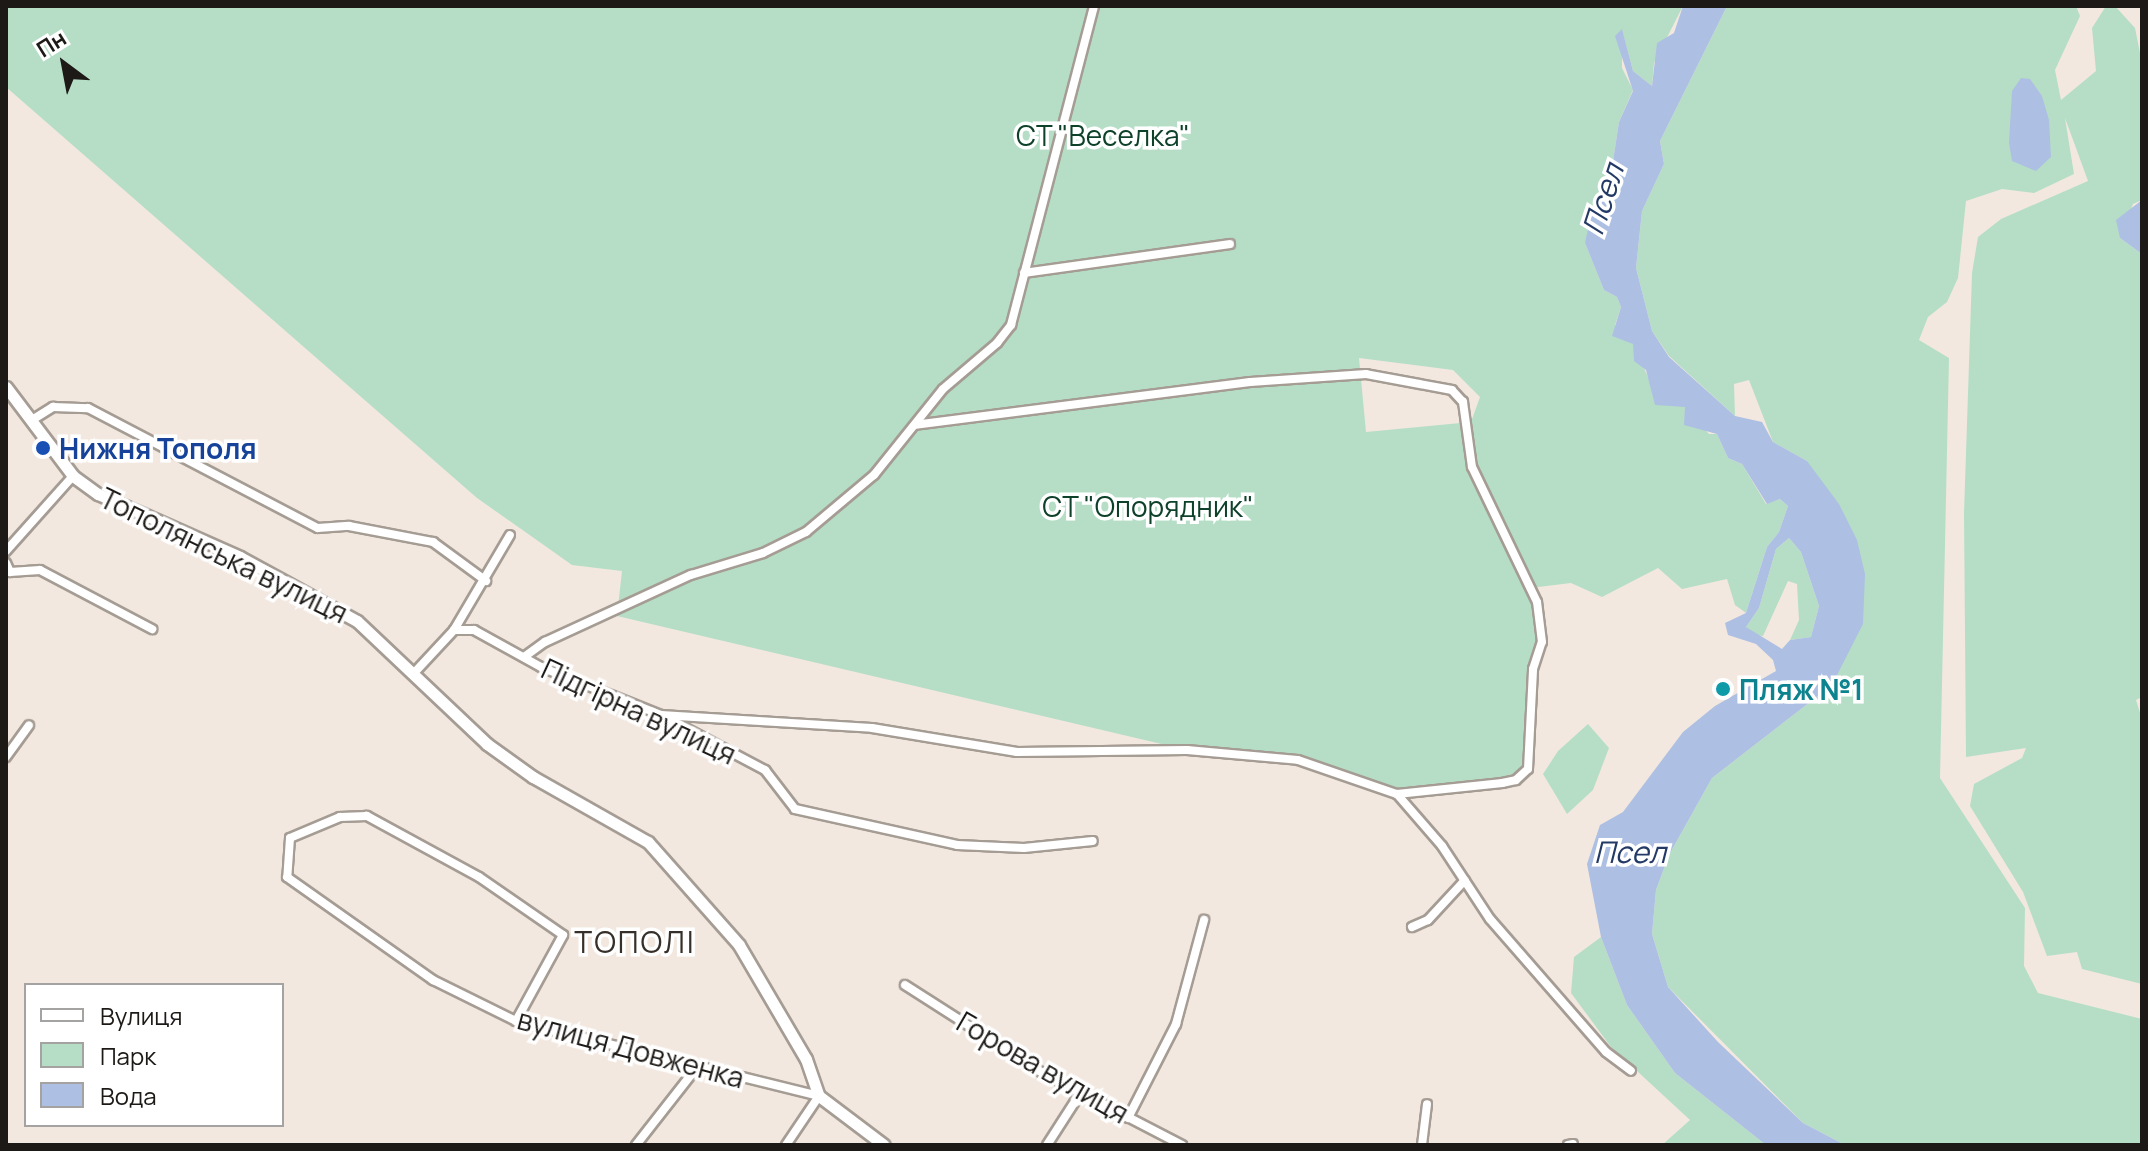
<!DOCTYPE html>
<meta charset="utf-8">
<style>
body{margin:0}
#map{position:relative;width:2148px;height:1151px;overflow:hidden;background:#f2e8e0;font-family:Manrope,sans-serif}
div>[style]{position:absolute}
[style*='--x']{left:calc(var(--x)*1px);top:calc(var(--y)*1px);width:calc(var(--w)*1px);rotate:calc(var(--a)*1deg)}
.green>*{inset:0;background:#b6dec7}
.water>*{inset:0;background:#adbfe2}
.roads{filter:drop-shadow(2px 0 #a59c94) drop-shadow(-2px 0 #a59c94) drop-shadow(0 2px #a59c94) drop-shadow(0 -2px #a59c94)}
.minor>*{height:8px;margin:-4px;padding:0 4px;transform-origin:4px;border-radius:4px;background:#fff}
.tertiary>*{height:11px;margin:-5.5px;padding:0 5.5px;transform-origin:5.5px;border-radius:5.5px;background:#fff}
.dots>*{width:22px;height:22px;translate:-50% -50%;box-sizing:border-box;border:4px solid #fff;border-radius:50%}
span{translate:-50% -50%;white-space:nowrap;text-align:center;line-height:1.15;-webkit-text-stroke:7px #fff;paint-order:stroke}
.park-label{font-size:28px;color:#0e412a}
.transit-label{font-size:28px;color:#164399;font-weight:700}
.left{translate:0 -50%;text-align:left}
.street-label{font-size:28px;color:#1c1916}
.culture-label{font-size:28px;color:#0d838f;font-weight:700}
.water-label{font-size:30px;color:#233966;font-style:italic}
.neighbourhood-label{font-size:30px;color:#37302a;letter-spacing:2px}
.frame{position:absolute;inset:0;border:8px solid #1c1916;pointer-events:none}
.legend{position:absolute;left:24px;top:983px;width:260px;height:144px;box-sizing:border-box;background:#fff;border:2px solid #a4a3a2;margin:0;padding:10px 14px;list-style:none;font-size:24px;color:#1c1916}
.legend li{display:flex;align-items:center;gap:16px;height:40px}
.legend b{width:40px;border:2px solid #a4a3a2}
.north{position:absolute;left:24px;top:24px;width:80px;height:80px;-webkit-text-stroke:6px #fff;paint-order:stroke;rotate:328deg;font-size:22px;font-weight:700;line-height:32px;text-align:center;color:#1c1916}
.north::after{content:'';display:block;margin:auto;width:28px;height:36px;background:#1c1916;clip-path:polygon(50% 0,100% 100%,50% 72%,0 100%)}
</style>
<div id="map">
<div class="green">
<div style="clip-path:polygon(evenodd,6px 6px,1683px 6px,1654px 63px,1652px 86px,1633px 71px,1622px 30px,1622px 68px,1633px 90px,1619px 122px,1607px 200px,1585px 243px,1604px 290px,1617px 297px,1621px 307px,1615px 325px,1633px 344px,1652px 386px,1685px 407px,1709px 434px,1717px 434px,1728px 458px,1742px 464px,1766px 504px,1780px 499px,1788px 506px,1779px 532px,1767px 547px,1746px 613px,1735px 605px,1727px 579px,1682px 589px,1658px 568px,1602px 597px,1571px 583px,1530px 588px,1542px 642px,1536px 655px,1531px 761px,1522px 776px,1413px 795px,1298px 760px,1187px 750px,617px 616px,622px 571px,572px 565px,477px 498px,6px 87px,6px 6px,1359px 358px,1453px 370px,1480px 397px,1471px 422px,1366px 432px,1359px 358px)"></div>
<div style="clip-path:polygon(1727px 6px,2076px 6px,2080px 16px,2055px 70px,2061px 100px,2096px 71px,2092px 28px,2106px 6px,2115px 6px,2135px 28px,2142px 63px,2142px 200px,2133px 204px,2120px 238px,2142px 254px,2142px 697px,2136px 700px,2142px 719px,2142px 984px,2082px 969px,2077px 952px,2047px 956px,2023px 892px,1970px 806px,1974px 784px,2022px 758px,2026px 748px,1966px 757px,1964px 513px,1972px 273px,1978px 237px,2001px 219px,2088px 181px,2065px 118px,2074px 174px,2034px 193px,2002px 189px,1966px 201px,1958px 278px,1947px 302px,1928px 317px,1919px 340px,1949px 358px,1940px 778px,2025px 908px,2024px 966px,2038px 993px,2142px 1019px,2142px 1145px,1845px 1145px,1803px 1123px,1668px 987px,1652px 934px,1656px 890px,1669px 855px,1712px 778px,1832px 685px,1807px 461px,1773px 442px,1749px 380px,1734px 384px,1735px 416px,1669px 356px,1652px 331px,1636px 268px,1642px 211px,1664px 164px,1660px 141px)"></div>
<div style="clip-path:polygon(1789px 538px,1801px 552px,1819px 606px,1811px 637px,1790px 640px,1799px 620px,1797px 584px,1788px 581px,1763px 636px,1755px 635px,1746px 627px,1759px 608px,1776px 549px)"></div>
<div style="clip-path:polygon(1588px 724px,1609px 748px,1593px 790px,1567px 814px,1543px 774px,1558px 751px)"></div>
<div style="clip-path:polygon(1601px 937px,1627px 1005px,1675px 1073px,1766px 1145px,1662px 1145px,1690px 1120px,1611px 1047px,1571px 993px,1574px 957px)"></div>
</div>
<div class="water">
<div style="clip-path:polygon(evenodd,1683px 6px,1727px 6px,1660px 141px,1664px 164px,1642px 211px,1636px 268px,1652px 331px,1669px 357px,1735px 416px,1762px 422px,1773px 442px,1807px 461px,1839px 504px,1857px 540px,1865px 574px,1863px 624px,1832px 685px,1712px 778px,1669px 855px,1656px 890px,1652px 934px,1668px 987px,1718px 1042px,1803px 1123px,1845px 1145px,1766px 1145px,1675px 1073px,1627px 1005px,1601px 937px,1587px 864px,1600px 825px,1623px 812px,1683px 732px,1715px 706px,1776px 671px,1773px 660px,1756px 644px,1728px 635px,1725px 623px,1746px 613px,1767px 547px,1779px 532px,1788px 506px,1780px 499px,1767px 504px,1742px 464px,1728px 458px,1717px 434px,1684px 425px,1685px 407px,1655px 405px,1646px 370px,1634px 361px,1633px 344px,1612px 336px,1621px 307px,1617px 297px,1604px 290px,1585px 243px,1594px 201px,1607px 200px,1619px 122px,1633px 91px,1615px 36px,1622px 29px,1633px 71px,1652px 86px,1657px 43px,1674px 33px,1683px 6px,1789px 538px,1801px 552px,1819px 606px,1811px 637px,1790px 640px,1782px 649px,1746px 627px,1759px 608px,1776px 549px,1789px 538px)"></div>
<div style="clip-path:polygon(2021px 78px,2030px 79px,2042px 96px,2049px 120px,2051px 157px,2036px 171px,2012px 161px,2009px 143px,2012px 91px)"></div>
<div style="clip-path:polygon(2142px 200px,2142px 254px,2120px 238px,2116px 220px)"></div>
</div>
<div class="roads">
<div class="minor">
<div style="--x:1024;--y:273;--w:208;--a:-8"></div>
<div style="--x:32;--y:420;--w:25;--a:-32"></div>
<div style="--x:53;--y:407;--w:35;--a:2"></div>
<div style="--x:88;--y:408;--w:259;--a:27.6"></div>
<div style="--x:318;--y:528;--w:31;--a:-4"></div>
<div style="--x:349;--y:526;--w:86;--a:10.8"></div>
<div style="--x:433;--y:542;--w:66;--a:36.3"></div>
<div style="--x:6;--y:551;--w:101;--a:-48.2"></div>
<div style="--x:6;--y:563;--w:10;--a:66"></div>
<div style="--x:10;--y:572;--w:30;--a:-4"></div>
<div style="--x:40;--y:570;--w:127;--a:27.8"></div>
<div style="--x:454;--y:630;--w:20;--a:0"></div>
<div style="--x:474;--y:630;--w:77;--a:28.9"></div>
<div style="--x:541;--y:667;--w:129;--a:21.8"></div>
<div style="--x:661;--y:715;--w:118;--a:27.9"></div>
<div style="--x:765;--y:770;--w:49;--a:52.4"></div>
<div style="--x:795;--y:809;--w:166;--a:12.5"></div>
<div style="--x:957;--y:845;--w:67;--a:2.6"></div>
<div style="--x:1024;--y:848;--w:69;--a:-5.8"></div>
<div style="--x:524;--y:657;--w:26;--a:-36"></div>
<div style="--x:545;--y:642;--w:161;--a:-24.7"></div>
<div style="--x:691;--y:575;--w:75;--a:-17"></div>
<div style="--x:763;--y:553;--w:48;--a:-26"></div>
<div style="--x:806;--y:532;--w:89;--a:-40"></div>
<div style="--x:874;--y:475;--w:110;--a:-51.3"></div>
<div style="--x:943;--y:389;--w:71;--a:-40.4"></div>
<div style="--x:997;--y:343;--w:23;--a:-52"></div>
<div style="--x:1011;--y:325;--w:330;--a:-75.4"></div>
<div style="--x:415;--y:672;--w:57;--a:-47.1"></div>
<div style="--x:454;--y:630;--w:110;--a:-59.5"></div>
<div style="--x:661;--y:715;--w:211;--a:3.5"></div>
<div style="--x:872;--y:728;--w:147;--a:9.4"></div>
<div style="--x:1017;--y:752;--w:170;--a:-0.7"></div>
<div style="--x:1187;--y:750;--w:111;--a:5.1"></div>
<div style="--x:1298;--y:760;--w:105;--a:19"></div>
<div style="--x:1397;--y:794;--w:106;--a:-6"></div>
<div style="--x:1502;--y:783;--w:14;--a:-12"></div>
<div style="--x:1516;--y:780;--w:16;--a:-43"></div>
<div style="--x:1528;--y:769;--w:100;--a:-87.1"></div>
<div style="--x:1533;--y:669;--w:28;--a:-72"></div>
<div style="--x:1542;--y:642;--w:40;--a:-97.1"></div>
<div style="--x:1537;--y:602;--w:150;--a:-115.7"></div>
<div style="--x:1472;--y:467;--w:66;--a:-97.9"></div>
<div style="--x:1463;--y:402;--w:16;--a:-133"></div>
<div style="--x:1452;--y:390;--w:87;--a:-169.5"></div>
<div style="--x:1366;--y:374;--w:116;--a:176.1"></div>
<div style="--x:1250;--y:382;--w:337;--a:172.7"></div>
<div style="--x:6;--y:757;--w:39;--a:-54"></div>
<div style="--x:1397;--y:794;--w:69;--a:49.1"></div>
<div style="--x:1442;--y:846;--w:87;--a:56.7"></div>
<div style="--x:1490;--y:919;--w:176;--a:48.9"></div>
<div style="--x:1606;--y:1052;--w:31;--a:37"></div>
<div style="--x:1412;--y:927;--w:17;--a:-24"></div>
<div style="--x:1428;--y:920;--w:54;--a:-47.2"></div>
<div style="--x:905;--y:985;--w:161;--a:32.6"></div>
<div style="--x:1041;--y:1072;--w:159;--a:27.4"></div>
<div style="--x:516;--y:1021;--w:98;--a:-61.3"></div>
<div style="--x:563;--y:935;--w:102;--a:-145.4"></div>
<div style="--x:479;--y:877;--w:128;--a:-151.4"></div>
<div style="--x:367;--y:816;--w:27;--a:178"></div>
<div style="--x:340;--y:817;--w:54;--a:157.2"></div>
<div style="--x:290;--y:838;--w:39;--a:94"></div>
<div style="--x:287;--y:877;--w:179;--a:35.2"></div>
<div style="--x:433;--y:980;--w:93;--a:26.3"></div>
<div style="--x:516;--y:1021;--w:312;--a:13.9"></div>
<div style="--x:819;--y:1096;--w:59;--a:124"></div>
<div style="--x:1128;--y:1118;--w:106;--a:-62.9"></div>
<div style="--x:1176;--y:1024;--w:108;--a:-74.9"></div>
<div style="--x:636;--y:1145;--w:100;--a:-51.9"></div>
<div style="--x:1047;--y:1145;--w:63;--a:-57.3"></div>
<div style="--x:1422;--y:1145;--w:41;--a:-83"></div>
<div style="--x:1568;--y:1145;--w:5;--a:-11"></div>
</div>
<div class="tertiary">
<div style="--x:6;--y:387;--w:111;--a:53"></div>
<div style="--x:73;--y:476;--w:31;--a:36"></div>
<div style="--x:98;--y:494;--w:155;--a:23.9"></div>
<div style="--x:240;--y:557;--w:133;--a:28.7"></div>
<div style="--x:357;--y:621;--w:179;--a:43.4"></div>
<div style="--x:487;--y:744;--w:57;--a:35.7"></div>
<div style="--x:533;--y:777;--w:132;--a:29.5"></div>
<div style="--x:648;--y:842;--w:137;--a:48.5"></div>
<div style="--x:739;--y:945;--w:132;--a:59.6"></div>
<div style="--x:806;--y:1059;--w:39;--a:71"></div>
<div style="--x:819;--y:1096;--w:81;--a:37"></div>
</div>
</div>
<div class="dots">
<div style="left:43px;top:448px;background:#1a4fb4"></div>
<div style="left:1723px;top:689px;background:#0f9aa8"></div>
</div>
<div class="park-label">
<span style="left:1103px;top:135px">СТ "Веселка"</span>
<span style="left:1148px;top:506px">СТ "Опорядник"</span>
</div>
<div class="transit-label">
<span class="left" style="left:59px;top:448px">Нижня Тополя</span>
</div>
<div class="street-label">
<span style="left:224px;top:555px;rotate:26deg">Тополянська вулиця</span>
<span style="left:639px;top:711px;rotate:25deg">Підгірна вулиця</span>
<span style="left:631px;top:1048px;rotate:15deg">вулиця Довженка</span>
<span style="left:1043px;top:1067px;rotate:30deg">Горова вулиця</span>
</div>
<div class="culture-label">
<span class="left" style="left:1739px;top:689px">Пляж №1</span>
</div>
<div class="water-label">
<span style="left:1603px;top:199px;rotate:-72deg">Псел</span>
<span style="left:1630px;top:852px">Псел</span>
</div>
<div class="neighbourhood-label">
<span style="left:635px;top:942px">ТОПОЛІ</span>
</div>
<div class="frame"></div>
<ul class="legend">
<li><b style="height:10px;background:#fff"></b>Вулиця</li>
<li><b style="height:22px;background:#b6dec7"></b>Парк</li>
<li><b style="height:22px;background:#adbfe2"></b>Вода</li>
</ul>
<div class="north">Пн</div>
</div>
